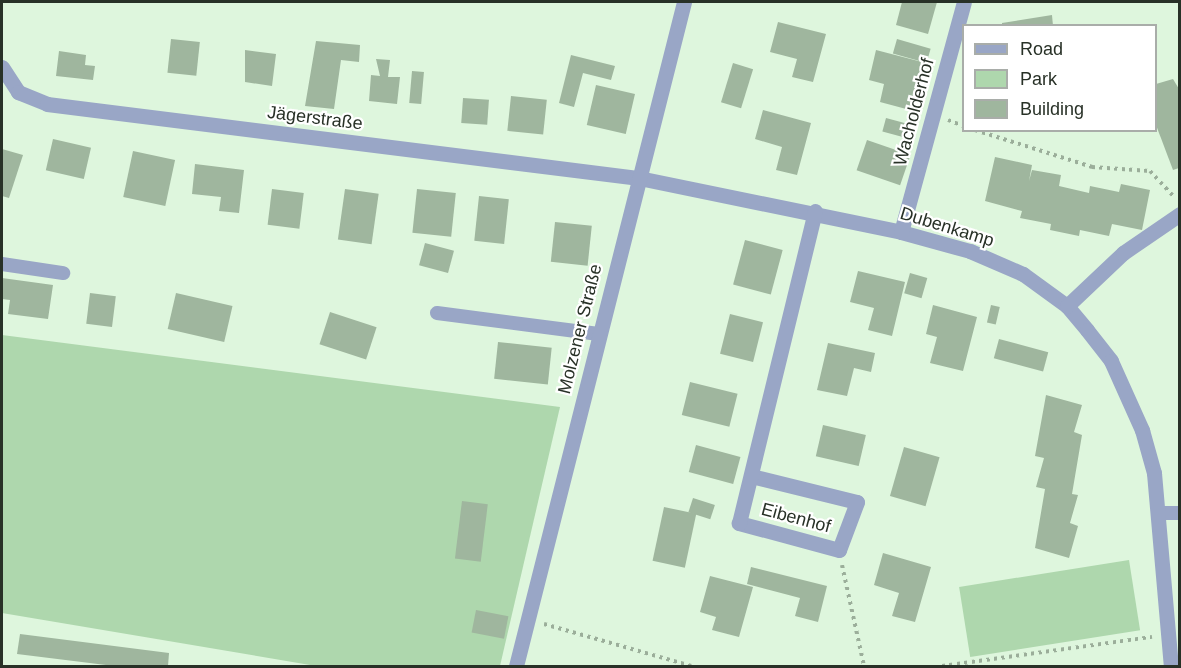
<!DOCTYPE html>
<meta charset="utf-8">
<style>
body{margin:0}
#map{position:relative;width:1181px;height:668px;overflow:hidden;background:#def6dd;font-family:Arial,sans-serif}
div>[style]{position:absolute}
[style*='--x']{left:calc(var(--x)*1px);top:calc(var(--y)*1px);width:calc(var(--w)*1px);rotate:calc(var(--a)*1deg)}
.green>*{inset:0;background:#aed7ad;transform-origin:0 0}
.building>*{inset:0;background:#9fb69e;transform-origin:0 0}
.path>*{height:4px;margin-top:-2px;transform-origin:0;background:repeating-linear-gradient(90deg,#9bae9a 0 3px,transparent 0 7.5px)}
.service>*{height:14px;margin:-7px;padding:0 7px;transform-origin:7px;border-radius:7px;background:#99a6c6}
.minor>*{height:15px;margin:-7.5px;padding:0 7.5px;transform-origin:7.5px;border-radius:7.5px;background:#99a6c6}
span{translate:-50% -50%;white-space:nowrap;text-align:center;line-height:1.15;-webkit-text-stroke:4.5px #fff;paint-order:stroke}
.street-label{font-size:18px;color:#283127}
.frame{position:absolute;inset:0;border:3px solid #283127;pointer-events:none}
.legend{position:absolute;left:962px;top:24px;width:195px;height:108px;box-sizing:border-box;background:#fff;border:2px solid #a9ada9;margin:0;padding:8px 10px;list-style:none;font-size:18px;color:#283127}
.legend li{display:flex;align-items:center;gap:12px;height:30px}
.legend b{width:30px;border:2px solid #a9ada9}
</style>
<div id="map">
<div class="green">
<div style="clip-path:polygon(2px 335px,560px 407px,500px 666px,316px 666px,2px 613px)"></div>
<div style="left:1129px;top:560px;width:71px;height:172px;rotate:81deg"></div>
</div>
<div class="building">
<div style="clip-path:polygon(902px 2px,937px 2px,928px 34px,896px 25px)"></div>
<div style="clip-path:polygon(1052px 15px,1053px 26px,1002px 26px,1002px 23px)"></div>
<div style="clip-path:polygon(778px 22px,826px 34px,813px 82px,792px 77px,797px 59px,770px 52px)"></div>
<div style="left:171px;top:39px;width:29px;height:34px;rotate:6deg"></div>
<div style="left:897px;top:39px;width:35px;height:15px;rotate:16deg"></div>
<div style="clip-path:polygon(316px 41px,360px 45px,359px 62px,341px 60px,334px 109px,305px 106px)"></div>
<div style="clip-path:polygon(245px 50px,276px 54px,272px 86px,245px 82px)"></div>
<div style="clip-path:polygon(876px 50px,922px 62px,910px 110px,880px 102px,884px 84px,869px 80px)"></div>
<div style="clip-path:polygon(59px 51px,86px 55px,85px 65px,95px 66px,93px 80px,56px 76px)"></div>
<div style="clip-path:polygon(571px 55px,615px 66px,611px 80px,583px 73px,574px 107px,559px 103px)"></div>
<div style="clip-path:polygon(376px 59px,390px 60px,388px 77px,400px 77px,397px 104px,369px 101px,371px 75px,380px 76px)"></div>
<div style="left:733px;top:63px;width:21px;height:41px;rotate:17deg"></div>
<div style="left:412px;top:71px;width:12px;height:32px;rotate:5deg"></div>
<div style="clip-path:polygon(1173px 79px,1179px 89px,1179px 168px,1173px 170px,1156px 125px,1156px 84px)"></div>
<div style="left:596px;top:85px;width:40px;height:41px;rotate:13deg"></div>
<div style="left:511px;top:96px;width:36px;height:35px;rotate:6deg"></div>
<div style="left:463px;top:98px;width:26px;height:25px;rotate:4deg"></div>
<div style="clip-path:polygon(763px 110px,811px 123px,797px 175px,776px 170px,782px 147px,755px 139px)"></div>
<div style="left:886px;top:118px;width:24px;height:14px;rotate:15deg"></div>
<div style="left:53px;top:139px;width:39px;height:32px;rotate:13deg"></div>
<div style="left:867px;top:140px;width:46px;height:32px;rotate:19deg"></div>
<div style="clip-path:polygon(2px 149px,23px 155px,9px 198px,2px 196px)"></div>
<div style="left:133px;top:151px;width:43px;height:47px;rotate:12deg"></div>
<div style="clip-path:polygon(995px 157px,1032px 165px,1029px 181px,1032px 170px,1061px 175px,1059px 186px,1089px 193px,1090px 186px,1119px 192px,1121px 184px,1150px 190px,1142px 230px,1112px 224px,1109px 236px,1080px 230px,1079px 236px,1050px 230px,1051px 224px,1020px 218px,1022px 211px,985px 201px)"></div>
<div style="clip-path:polygon(195px 164px,244px 170px,239px 213px,219px 211px,221px 197px,192px 194px)"></div>
<div style="left:272px;top:189px;width:32px;height:36px;rotate:7deg"></div>
<div style="left:345px;top:189px;width:34px;height:51px;rotate:8deg"></div>
<div style="left:417px;top:189px;width:39px;height:44px;rotate:6deg"></div>
<div style="left:479px;top:196px;width:30px;height:45px;rotate:6deg"></div>
<div style="left:555px;top:222px;width:37px;height:40px;rotate:6deg"></div>
<div style="left:745px;top:240px;width:39px;height:46px;rotate:15deg"></div>
<div style="left:425px;top:243px;width:30px;height:23px;rotate:15deg"></div>
<div style="clip-path:polygon(858px 271px,905px 282px,892px 336px,868px 330px,874px 308px,850px 302px)"></div>
<div style="left:910px;top:273px;width:18px;height:21px;rotate:16deg"></div>
<div style="clip-path:polygon(2px 278px,53px 285px,48px 319px,8px 314px,10px 300px,2px 299px)"></div>
<div style="left:90px;top:293px;width:26px;height:31px;rotate:7deg"></div>
<div style="left:176px;top:293px;width:58px;height:37px;rotate:13deg"></div>
<div style="clip-path:polygon(933px 305px,977px 317px,963px 371px,930px 363px,937px 337px,926px 334px)"></div>
<div style="left:991px;top:305px;width:9px;height:18px;rotate:13deg"></div>
<div style="left:330px;top:312px;width:49px;height:34px;rotate:18deg"></div>
<div style="left:730px;top:314px;width:34px;height:41px;rotate:14deg"></div>
<div style="left:999px;top:339px;width:51px;height:20px;rotate:15deg"></div>
<div style="left:498px;top:342px;width:54px;height:37px;rotate:6deg"></div>
<div style="clip-path:polygon(828px 343px,875px 353px,871px 372px,854px 368px,847px 396px,817px 390px)"></div>
<div style="left:690px;top:382px;width:49px;height:34px;rotate:14deg"></div>
<div style="clip-path:polygon(1046px 395px,1082px 405px,1074px 432px,1082px 435px,1072px 494px,1078px 495px,1070px 523px,1078px 526px,1069px 558px,1035px 548px,1045px 489px,1036px 487px,1044px 458px,1035px 456px)"></div>
<div style="left:823px;top:425px;width:44px;height:32px;rotate:13deg"></div>
<div style="left:696px;top:445px;width:46px;height:28px;rotate:15deg"></div>
<div style="left:904px;top:447px;width:37px;height:51px;rotate:16deg"></div>
<div style="left:693px;top:498px;width:23px;height:15px;rotate:18deg"></div>
<div style="left:462px;top:501px;width:26px;height:58px;rotate:7deg"></div>
<div style="left:664px;top:507px;width:33px;height:55px;rotate:12deg"></div>
<div style="clip-path:polygon(883px 553px,931px 567px,915px 622px,892px 616px,899px 593px,874px 585px)"></div>
<div style="clip-path:polygon(751px 567px,827px 586px,818px 622px,795px 616px,800px 598px,747px 584px)"></div>
<div style="clip-path:polygon(710px 576px,753px 587px,739px 637px,712px 630px,716px 617px,700px 612px)"></div>
<div style="left:476px;top:610px;width:33px;height:23px;rotate:11deg"></div>
<div style="clip-path:polygon(20px 634px,169px 653px,168px 666px,114px 666px,17px 654px)"></div>
</div>
<div class="path">
<div style="--x:948;--y:120;--w:17;--a:21"></div>
<div style="--x:975;--y:130;--w:123;--a:17.5"></div>
<div style="--x:1092;--y:167;--w:58;--a:3.9"></div>
<div style="--x:1150;--y:171;--w:35;--a:47"></div>
<div style="--x:842;--y:565;--w:103;--a:77.7"></div>
<div style="--x:544;--y:624;--w:153;--a:15.9"></div>
<div style="--x:942;--y:666;--w:212;--a:-7.9"></div>
</div>
<div class="service">
<div style="--x:2;--y:264;--w:62;--a:8.4"></div>
<div style="--x:437;--y:313;--w:163;--a:7.4"></div>
<div style="--x:1159;--y:513;--w:21;--a:0"></div>
</div>
<div class="minor">
<div style="--x:2;--y:67;--w:30;--a:57"></div>
<div style="--x:18;--y:92;--w:31;--a:22"></div>
<div style="--x:47;--y:104;--w:597;--a:7.13"></div>
<div style="--x:639;--y:178;--w:268;--a:11.6"></div>
<div style="--x:901;--y:232;--w:72;--a:15.4"></div>
<div style="--x:970;--y:251;--w:58;--a:23.5"></div>
<div style="--x:1023;--y:274;--w:54;--a:36"></div>
<div style="--x:1067;--y:306;--w:31;--a:50"></div>
<div style="--x:1087;--y:330;--w:39;--a:52"></div>
<div style="--x:1111;--y:361;--w:76;--a:65.8"></div>
<div style="--x:1142;--y:430;--w:45;--a:74.4"></div>
<div style="--x:1154;--y:473;--w:194;--a:85"></div>
<div style="--x:901;--y:232;--w:238;--a:-74.7"></div>
<div style="--x:1067;--y:306;--w:77;--a:-43.4"></div>
<div style="--x:1123;--y:253;--w:69;--a:-34.4"></div>
<div style="--x:751;--y:476;--w:109;--a:13.8"></div>
<div style="--x:857;--y:502;--w:51;--a:110.6"></div>
<div style="--x:839;--y:550;--w:104;--a:-164.9"></div>
<div style="--x:739;--y:523;--w:321;--a:-76.3"></div>
<div style="--x:516;--y:666;--w:685;--a:-75.8"></div>
</div>
<div class="street-label">
<span style="left:914px;top:112px;rotate:-75deg">Wacholderhof</span>
<span style="left:315px;top:118px;rotate:7deg">Jägerstraße</span>
<span style="left:947px;top:227px;rotate:17deg">Dubenkamp</span>
<span style="left:580px;top:329px;rotate:-76deg">Molzener Straße</span>
<span style="left:796px;top:518px;rotate:15deg">Eibenhof</span>
</div>
<div class="frame"></div>
<ul class="legend">
<li><b style="height:8px;background:#99a6c6"></b>Road</li>
<li><b style="height:16px;background:#aed7ad"></b>Park</li>
<li><b style="height:16px;background:#9fb69e"></b>Building</li>
</ul>
</div>
